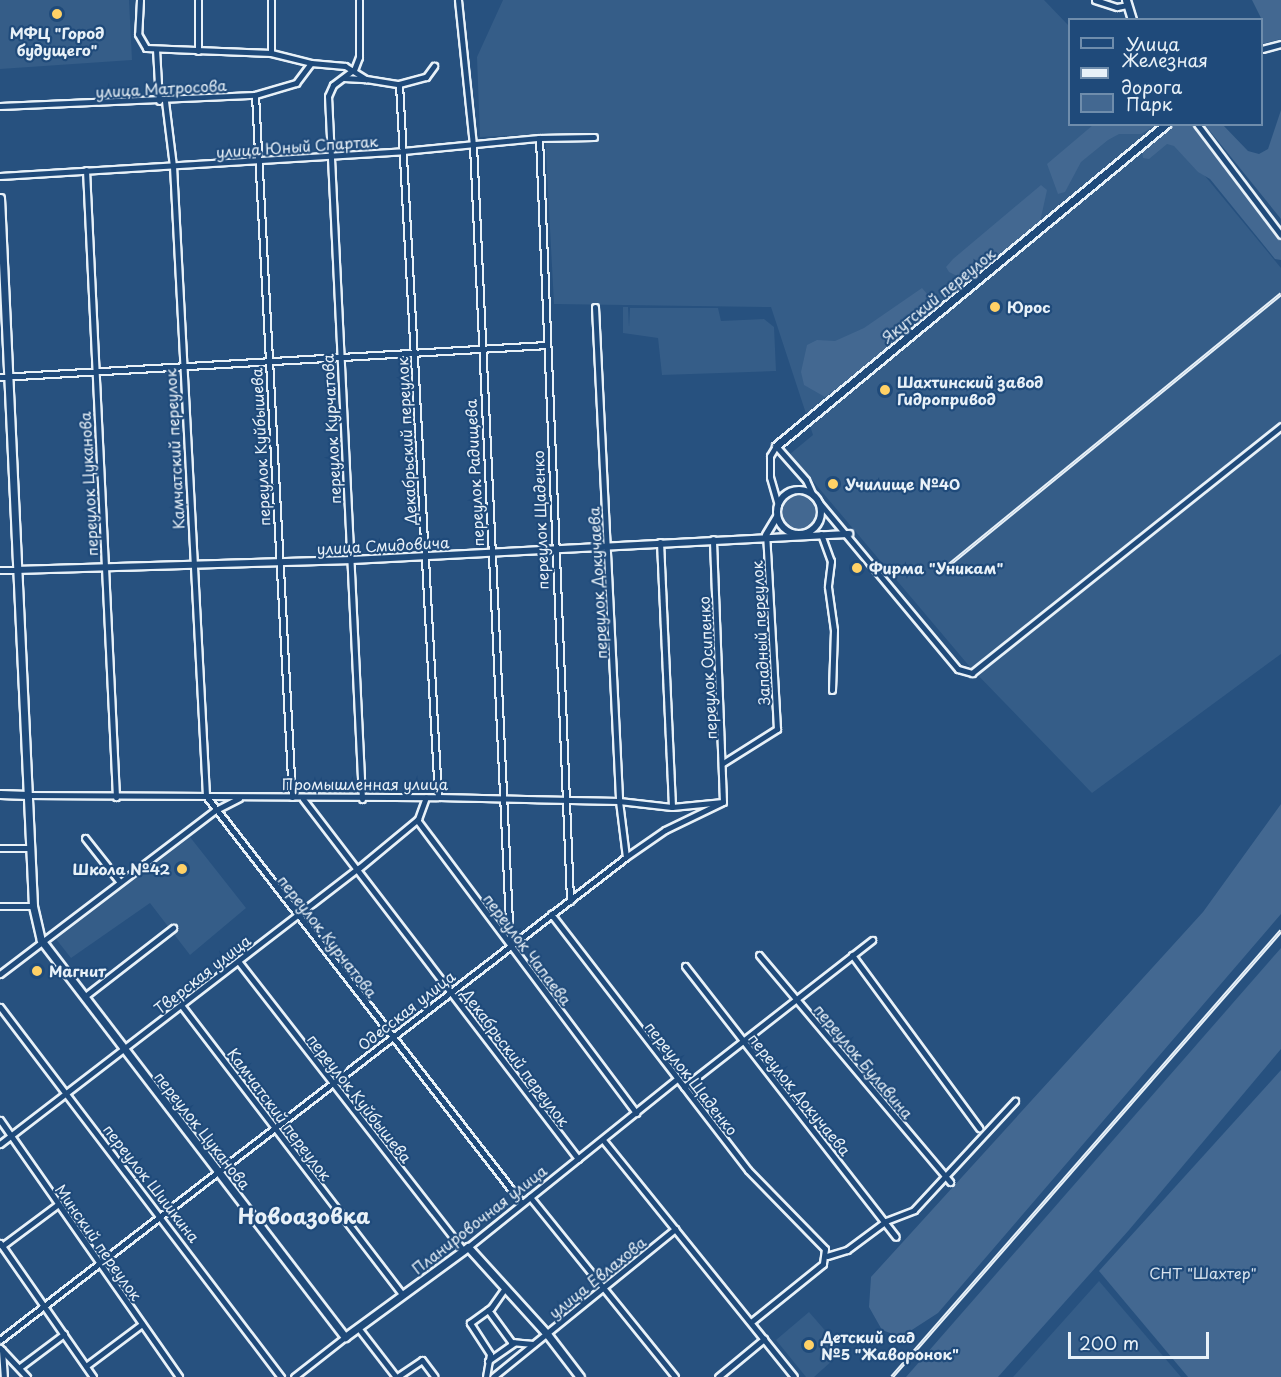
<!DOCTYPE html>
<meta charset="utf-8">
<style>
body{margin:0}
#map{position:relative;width:1281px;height:1377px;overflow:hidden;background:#27517f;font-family:"Playpen Sans",sans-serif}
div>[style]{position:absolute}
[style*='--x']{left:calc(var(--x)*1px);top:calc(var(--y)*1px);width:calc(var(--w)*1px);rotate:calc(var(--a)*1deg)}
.built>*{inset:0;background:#355d88}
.green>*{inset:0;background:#436891}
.round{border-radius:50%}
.roads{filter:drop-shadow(2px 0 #e8f1f8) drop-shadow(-2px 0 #e8f1f8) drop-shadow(0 2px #e8f1f8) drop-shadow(0 -2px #e8f1f8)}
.minor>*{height:5px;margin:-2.5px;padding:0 2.5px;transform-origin:2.5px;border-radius:2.5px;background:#1f4a7a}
.tertiary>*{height:6px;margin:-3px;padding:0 3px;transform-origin:3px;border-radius:3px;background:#1f4a7a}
.tertiary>.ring{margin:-3px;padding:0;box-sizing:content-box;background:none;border:6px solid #1f4a7a;border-radius:50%}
.secondary>*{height:7px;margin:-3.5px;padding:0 3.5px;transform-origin:3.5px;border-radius:3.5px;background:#1f4a7a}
.rail>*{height:4px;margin-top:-2px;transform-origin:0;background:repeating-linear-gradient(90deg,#1f4a7a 0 4.5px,#e8f1f8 0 9px);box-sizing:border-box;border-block:2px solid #e8f1f8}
.dots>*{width:16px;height:16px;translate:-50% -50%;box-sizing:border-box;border:3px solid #1f4a7a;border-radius:50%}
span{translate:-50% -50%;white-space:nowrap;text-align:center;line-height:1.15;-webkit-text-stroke:4.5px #1f4a7a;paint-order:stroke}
.poi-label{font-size:15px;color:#e8f1f8;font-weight:700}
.left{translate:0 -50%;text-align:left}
.right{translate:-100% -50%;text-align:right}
.street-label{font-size:15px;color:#e8f1f8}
.park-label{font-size:15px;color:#d8e3ee}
.district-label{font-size:21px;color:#e8f1f8;font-weight:700}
.legend{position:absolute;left:1068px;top:18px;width:195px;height:108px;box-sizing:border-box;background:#1f4a7a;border:2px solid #6f8dac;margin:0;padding:8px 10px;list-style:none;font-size:18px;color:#e8f1f8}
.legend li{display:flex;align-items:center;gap:12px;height:30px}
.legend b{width:30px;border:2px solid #6f8dac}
.scale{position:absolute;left:1068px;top:1332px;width:141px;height:27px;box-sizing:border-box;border:3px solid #e8f1f8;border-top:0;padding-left:8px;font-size:18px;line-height:21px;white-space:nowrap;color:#e8f1f8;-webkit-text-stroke:4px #1f4a7a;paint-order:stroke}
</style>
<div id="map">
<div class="built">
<div style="clip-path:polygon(0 0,129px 0,132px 60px,0 69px)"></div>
<div style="clip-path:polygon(503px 0,1044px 0,1069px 26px,1070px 124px,1163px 125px,1281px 268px,1281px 654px,1092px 793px,970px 667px,790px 454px,813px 435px,771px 307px,554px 304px,545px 134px,480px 137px,477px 57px)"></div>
<div style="clip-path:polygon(623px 307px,628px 307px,629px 327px,630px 308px,718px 308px,721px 321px,764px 319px,774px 327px,776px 371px,662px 375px,658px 338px,623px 333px)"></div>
<div style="clip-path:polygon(190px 837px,246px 908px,190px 955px,150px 903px,71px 958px,56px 939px)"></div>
<div style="clip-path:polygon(1099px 1281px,1181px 1377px,1013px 1377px)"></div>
<div style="clip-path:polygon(809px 1312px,843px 1351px,814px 1377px,806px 1377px,776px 1340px)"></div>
</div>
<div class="green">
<div style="clip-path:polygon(1252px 0,1281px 0,1281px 39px,1262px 44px,1262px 20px)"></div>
<div style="clip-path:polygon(1281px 110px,1281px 219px,1205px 125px,1223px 125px,1248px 151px,1259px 154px,1268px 149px)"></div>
<div style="clip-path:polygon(1093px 125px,1156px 125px,1141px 134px,1119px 134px,1108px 140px,1081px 162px,1065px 192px,1058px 194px,1047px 164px)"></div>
<div style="clip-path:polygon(1170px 125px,1192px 125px,1281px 238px,1281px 260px,1275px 259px,1210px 179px,1198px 172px,1174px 146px,1167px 144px,1149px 159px,1143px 158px,1142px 149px)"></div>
<div style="clip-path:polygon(1041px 185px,1047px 190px,1040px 222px,969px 282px,949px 272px,946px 267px,953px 259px)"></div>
<div style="clip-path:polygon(922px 288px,935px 303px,933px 311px,855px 375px,825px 397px,804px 385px,801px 372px,807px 345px,817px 340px,835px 341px,864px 328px)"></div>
<div class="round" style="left:781px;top:494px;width:36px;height:36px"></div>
<div style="clip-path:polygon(1281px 804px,1281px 914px,938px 1313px,901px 1337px,882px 1330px,869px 1307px,871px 1277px,1203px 912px)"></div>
<div style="clip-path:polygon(1281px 948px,1281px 1049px,1129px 1230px,998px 1377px,906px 1377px)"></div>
<div style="clip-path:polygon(1281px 1070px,1281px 1377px,1188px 1377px,1099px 1271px)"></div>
</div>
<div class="roads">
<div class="minor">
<div style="--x:140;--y:0;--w:34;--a:93"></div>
<div style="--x:138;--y:34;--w:16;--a:60"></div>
<div style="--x:146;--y:48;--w:125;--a:2.3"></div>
<div style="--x:271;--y:53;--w:41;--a:14"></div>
<div style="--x:311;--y:63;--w:34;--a:5"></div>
<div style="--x:345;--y:66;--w:25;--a:32"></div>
<div style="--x:366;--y:79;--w:33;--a:9"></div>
<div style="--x:399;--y:84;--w:28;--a:-15"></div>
<div style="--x:426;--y:77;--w:14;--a:-54"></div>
<div style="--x:198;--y:0;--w:51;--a:90"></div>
<div style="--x:458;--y:0;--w:146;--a:84.1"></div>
<div style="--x:473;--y:145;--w:801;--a:87.35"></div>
<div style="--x:1095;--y:0;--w:23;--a:18"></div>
<div style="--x:1117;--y:7;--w:10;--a:-11"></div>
<div style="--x:156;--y:49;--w:52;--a:86.7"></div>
<div style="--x:1262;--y:49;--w:20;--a:-15"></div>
<div style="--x:271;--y:53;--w:53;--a:-90"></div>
<div style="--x:353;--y:70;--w:25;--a:143"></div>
<div style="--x:333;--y:85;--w:12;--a:114"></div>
<div style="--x:328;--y:96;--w:704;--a:87.23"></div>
<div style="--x:354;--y:70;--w:14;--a:-69"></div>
<div style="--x:359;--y:57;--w:57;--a:-90"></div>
<div style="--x:344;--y:78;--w:22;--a:3"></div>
<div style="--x:399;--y:84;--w:714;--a:86.87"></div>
<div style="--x:255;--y:95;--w:703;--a:86.98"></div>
<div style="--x:165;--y:101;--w:65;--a:83"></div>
<div style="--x:173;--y:166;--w:631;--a:87"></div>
<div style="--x:206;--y:796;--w:514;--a:52.19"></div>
<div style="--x:0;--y:106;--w:255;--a:-2.5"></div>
<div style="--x:255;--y:95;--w:43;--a:-16.3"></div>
<div style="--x:296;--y:83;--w:25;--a:-53"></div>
<div style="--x:1197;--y:124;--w:139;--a:52.9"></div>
<div style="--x:539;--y:138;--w:764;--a:87.67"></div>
<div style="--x:86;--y:170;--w:628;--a:87.26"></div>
<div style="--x:0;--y:176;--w:404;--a:-3.5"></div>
<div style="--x:403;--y:151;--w:137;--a:-5.5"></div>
<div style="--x:539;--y:138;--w:55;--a:-1"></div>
<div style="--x:595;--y:307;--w:495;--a:87.2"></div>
<div style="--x:619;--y:801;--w:56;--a:82.9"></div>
<div style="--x:0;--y:377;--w:547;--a:-3.35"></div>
<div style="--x:817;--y:500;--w:220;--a:50.2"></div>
<div style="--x:958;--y:669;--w:15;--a:16"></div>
<div style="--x:972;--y:673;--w:396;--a:-38.6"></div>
<div style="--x:778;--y:505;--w:29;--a:-106"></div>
<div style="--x:770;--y:477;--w:21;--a:-90"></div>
<div style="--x:770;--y:456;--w:12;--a:-59"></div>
<div style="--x:776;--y:446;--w:45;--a:48.6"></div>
<div style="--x:806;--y:480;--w:17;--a:66"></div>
<div style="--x:821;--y:534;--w:29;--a:70"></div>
<div style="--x:831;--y:561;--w:26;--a:97"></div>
<div style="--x:828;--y:587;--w:43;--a:82.1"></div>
<div style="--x:834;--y:630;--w:60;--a:91.9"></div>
<div style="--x:660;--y:542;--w:265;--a:87.4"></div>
<div style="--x:0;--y:570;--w:18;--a:0"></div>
<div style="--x:723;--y:763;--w:64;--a:-32.2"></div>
<div style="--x:777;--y:729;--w:194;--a:-93.2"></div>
<div style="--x:28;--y:795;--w:410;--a:0.3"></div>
<div style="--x:438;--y:797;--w:181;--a:1.3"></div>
<div style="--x:619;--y:801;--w:53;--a:6.5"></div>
<div style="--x:672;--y:807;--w:51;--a:-5.6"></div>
<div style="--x:723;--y:802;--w:263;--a:-92.2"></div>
<div style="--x:303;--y:799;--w:453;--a:52.6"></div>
<div style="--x:417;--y:820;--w:366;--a:53.2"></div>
<div style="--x:85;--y:838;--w:55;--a:51.7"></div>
<div style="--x:0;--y:848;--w:31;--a:0"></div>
<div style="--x:0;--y:906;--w:33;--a:0"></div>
<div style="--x:551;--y:914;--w:323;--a:52.4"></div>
<div style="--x:748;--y:1170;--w:110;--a:45.7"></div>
<div style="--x:825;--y:1249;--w:15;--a:98"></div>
<div style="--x:823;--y:1264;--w:92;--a:141.1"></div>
<div style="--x:759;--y:955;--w:297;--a:49.9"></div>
<div style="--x:852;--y:955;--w:215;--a:53.7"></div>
<div style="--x:238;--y:961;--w:366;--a:52.1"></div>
<div style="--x:685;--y:966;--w:343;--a:52.1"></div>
<div style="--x:0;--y:974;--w:269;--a:-37.3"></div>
<div style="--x:214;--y:811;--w:28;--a:-27"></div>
<div style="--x:84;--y:997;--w:113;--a:-37.8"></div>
<div style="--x:181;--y:1005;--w:365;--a:52.6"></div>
<div style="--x:0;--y:1007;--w:465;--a:52.8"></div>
<div style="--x:684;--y:1087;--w:239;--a:-38"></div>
<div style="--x:0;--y:1120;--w:313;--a:55.1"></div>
<div style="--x:603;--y:1140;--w:304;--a:51.1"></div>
<div style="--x:0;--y:1144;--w:453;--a:-37.6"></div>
<div style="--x:359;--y:868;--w:77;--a:-39.7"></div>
<div style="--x:418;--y:819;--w:23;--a:-70"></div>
<div style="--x:530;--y:1197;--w:231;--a:51.1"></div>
<div style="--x:0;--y:1243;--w:163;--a:55.2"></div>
<div style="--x:2;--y:1246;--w:69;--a:-36.7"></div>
<div style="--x:468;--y:1247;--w:268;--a:-38.8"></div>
<div style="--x:827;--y:1256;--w:21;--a:-17"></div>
<div style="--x:847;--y:1250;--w:49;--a:-36.6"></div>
<div style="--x:886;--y:1221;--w:30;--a:-21"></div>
<div style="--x:914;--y:1210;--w:149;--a:-47.2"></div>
<div style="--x:488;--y:1310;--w:39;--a:54"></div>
<div style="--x:511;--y:1342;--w:22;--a:5"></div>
<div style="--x:359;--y:1329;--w:61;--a:52.4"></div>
<div style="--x:0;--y:1340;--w:791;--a:-37.65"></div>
<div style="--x:626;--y:857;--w:47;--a:-34.7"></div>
<div style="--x:665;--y:830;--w:62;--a:-25.7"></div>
<div style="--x:0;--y:1348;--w:40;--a:47"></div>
<div style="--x:2;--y:1350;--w:27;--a:86"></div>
<div style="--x:488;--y:1361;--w:32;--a:-35"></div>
<div style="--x:86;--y:1366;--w:70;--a:-36.9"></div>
<div style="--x:20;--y:1367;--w:55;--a:-36.9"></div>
<div style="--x:294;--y:1377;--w:65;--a:-38.1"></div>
<div style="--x:397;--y:1377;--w:30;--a:-34"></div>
<div style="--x:422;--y:1360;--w:21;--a:53"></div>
<div style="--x:486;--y:1377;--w:23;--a:-80"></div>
<div style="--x:490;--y:1354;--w:37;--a:-123"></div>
<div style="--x:470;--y:1323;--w:26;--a:-36"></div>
<div style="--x:491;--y:1308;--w:24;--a:-55"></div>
<div style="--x:493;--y:1377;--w:235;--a:-39.1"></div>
<div style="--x:718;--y:1377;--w:60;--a:-39.6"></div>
</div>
<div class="tertiary">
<div class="ring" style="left:777px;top:490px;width:38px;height:38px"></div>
<div style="--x:766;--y:535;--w:21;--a:-59"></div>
<div style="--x:18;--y:570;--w:332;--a:-1.7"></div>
<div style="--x:350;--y:560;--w:500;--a:-3"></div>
</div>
<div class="secondary">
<div style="--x:1126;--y:0;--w:21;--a:73"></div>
<div style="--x:0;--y:198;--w:709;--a:87.33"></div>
<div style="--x:33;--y:906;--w:35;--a:77"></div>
<div style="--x:41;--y:940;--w:500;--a:52.56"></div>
<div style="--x:345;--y:1337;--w:152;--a:-36.2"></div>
<div style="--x:468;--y:1247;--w:118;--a:47.8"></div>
<div style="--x:547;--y:1334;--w:54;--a:52.5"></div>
<div style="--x:776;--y:446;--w:506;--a:-39.54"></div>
<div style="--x:0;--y:794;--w:28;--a:2"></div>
</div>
</div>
<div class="rail">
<div style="--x:944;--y:569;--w:435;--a:-39.2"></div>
<div style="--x:892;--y:1377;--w:592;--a:-48.91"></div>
</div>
<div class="dots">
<div style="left:57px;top:14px;background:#ffd166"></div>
<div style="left:995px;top:307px;background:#ffd166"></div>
<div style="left:885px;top:390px;background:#ffd166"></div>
<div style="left:833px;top:484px;background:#ffd166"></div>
<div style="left:857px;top:568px;background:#ffd166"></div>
<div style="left:182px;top:869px;background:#ffd166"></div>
<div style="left:37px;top:971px;background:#ffd166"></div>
<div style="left:809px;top:1345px;background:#ffd166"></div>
</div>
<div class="poi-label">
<span style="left:57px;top:41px">МФЦ "Город<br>будущего"</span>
<span class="left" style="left:1007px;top:307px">Юрос</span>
<span class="left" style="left:897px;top:390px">Шахтинский завод<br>Гидропривод</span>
<span class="left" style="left:845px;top:484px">Училище №40</span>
<span class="left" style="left:869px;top:568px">Фирма "Уникам"</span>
<span class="right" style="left:170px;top:869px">Школа №42</span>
<span class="left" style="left:49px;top:971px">Магнит</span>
<span class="left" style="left:821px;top:1345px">Детский сад<br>№5 "Жаворонок"</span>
</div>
<div class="street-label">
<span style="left:161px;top:88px;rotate:-3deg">улица Матросова</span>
<span style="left:297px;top:146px;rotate:-4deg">улица Юный Спартак</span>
<span style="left:938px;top:295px;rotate:-39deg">Якутский переулок</span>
<span style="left:331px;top:429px;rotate:-93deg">переулок Курчатова</span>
<span style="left:406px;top:441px;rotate:-93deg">Декабрьский переулок</span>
<span style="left:260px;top:447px;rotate:-93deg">переулок Куйбышева</span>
<span style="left:174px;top:449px;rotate:-93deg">Камчатский переулок</span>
<span style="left:474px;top:473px;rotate:-93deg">переулок Радищева</span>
<span style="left:88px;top:484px;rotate:-93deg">переулок Цуканова</span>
<span style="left:540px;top:520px;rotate:-92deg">переулок Щаденко</span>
<span style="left:383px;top:545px;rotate:-3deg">улица Смидовича</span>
<span style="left:597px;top:583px;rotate:-93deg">переулок Докучаева</span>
<span style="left:760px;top:633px;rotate:-93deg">Западный переулок</span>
<span style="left:707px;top:668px;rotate:-93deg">переулок Осипенко</span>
<span style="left:365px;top:784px">Промышленная улица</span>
<span style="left:328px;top:936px;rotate:52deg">переулок Курчатова</span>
<span style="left:528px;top:949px;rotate:53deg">переулок Чапаева</span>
<span style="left:202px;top:974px;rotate:-38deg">Тверская улица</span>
<span style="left:406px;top:1010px;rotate:-38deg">Одесская улица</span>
<span style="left:516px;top:1057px;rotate:53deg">Декабрьский переулок</span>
<span style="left:864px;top:1061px;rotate:50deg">переулок Булавина</span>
<span style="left:692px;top:1078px;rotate:52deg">переулок Щаденко</span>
<span style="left:800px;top:1094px;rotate:51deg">переулок Докучаева</span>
<span style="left:360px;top:1098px;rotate:52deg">переулок Куйбышева</span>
<span style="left:280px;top:1114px;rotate:53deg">Камчатский переулок</span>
<span style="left:203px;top:1130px;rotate:52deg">переулок Цуканова</span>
<span style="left:152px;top:1183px;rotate:52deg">переулок Шишкина</span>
<span style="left:479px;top:1219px;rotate:-38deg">Планировочная улица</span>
<span style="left:99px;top:1242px;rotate:55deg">Минский переулок</span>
<span style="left:597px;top:1277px;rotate:-39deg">улица Евлахова</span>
</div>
<div class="park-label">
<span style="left:1203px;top:1273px">СНТ "Шахтер"</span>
</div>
<div class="district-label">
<span style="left:304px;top:1215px">Новоазовка</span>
</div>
<ul class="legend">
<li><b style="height:8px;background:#1f4a7a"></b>Улица</li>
<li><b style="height:8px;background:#e8f1f8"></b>Железная дорога</li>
<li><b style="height:16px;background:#436891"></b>Парк</li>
</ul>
<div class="scale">200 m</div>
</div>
